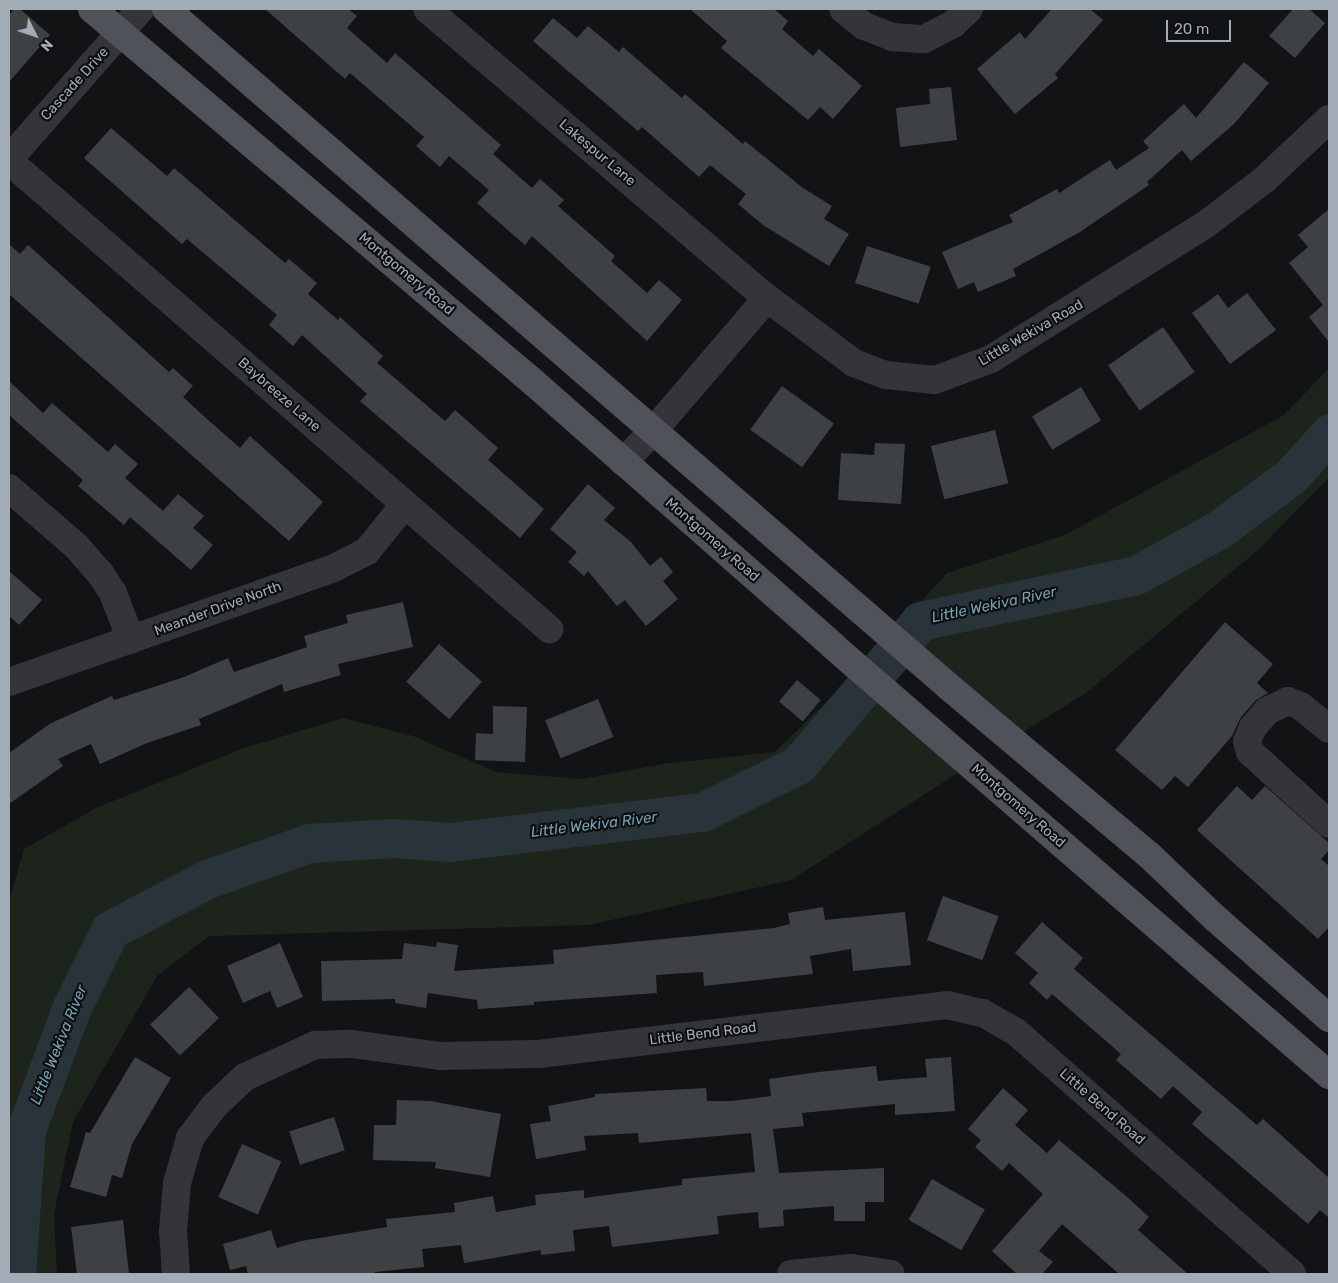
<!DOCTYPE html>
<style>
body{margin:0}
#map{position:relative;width:1338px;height:1283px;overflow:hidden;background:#121314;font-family:Rubik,sans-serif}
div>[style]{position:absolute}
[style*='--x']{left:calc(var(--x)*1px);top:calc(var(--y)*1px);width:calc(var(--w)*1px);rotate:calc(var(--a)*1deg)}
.green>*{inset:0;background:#1c241c}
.river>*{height:39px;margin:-19.5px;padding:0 19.5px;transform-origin:19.5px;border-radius:19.5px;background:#283439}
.building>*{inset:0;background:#3e4144;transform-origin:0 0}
.minor>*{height:28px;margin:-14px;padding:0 14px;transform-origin:14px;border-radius:14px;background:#33353a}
.major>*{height:28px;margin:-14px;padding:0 14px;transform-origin:14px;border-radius:14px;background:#4f5259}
span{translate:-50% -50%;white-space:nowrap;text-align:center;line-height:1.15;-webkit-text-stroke:4.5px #0d0e0f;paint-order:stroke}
.street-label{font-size:14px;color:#a2acb6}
.water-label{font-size:15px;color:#76a1b5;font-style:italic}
.frame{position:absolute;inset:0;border:10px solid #a2acb6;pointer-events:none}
.north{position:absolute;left:10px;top:10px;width:50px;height:50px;-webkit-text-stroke:4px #0d0e0f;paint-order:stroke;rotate:131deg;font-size:14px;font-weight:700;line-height:20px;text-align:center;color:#a2acb6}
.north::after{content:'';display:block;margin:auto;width:18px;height:22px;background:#a2acb6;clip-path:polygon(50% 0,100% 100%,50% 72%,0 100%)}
.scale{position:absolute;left:1166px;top:20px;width:65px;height:22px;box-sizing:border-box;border:2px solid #a2acb6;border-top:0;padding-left:6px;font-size:15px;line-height:18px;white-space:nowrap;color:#a2acb6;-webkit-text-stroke:4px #0d0e0f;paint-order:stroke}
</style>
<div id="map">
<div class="green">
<div style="clip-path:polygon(1329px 368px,1329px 478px,1258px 550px,1086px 693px,1021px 733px,898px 627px,947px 573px,1065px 535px,1284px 415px)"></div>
<div style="clip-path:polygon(852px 677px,961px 771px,791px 880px,589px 925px,209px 936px,157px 976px,73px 1122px,54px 1214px,57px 1274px,9px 1274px,9px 902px,24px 849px,96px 808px,244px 748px,343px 718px,413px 736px,496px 772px,582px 779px,668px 763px,775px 752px)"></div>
</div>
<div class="river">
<div style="--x:16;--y:1274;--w:144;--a:-86"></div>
<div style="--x:26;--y:1130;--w:129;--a:-69.6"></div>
<div style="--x:71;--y:1009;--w:88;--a:-63.7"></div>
<div style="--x:110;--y:930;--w:110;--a:-27.7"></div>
<div style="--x:207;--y:879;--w:108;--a:-19.4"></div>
<div style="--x:309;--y:843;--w:84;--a:-3.4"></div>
<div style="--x:393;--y:838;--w:57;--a:4"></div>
<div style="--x:450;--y:842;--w:254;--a:-6.8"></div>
<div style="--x:702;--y:812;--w:107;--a:-26.1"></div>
<div style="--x:798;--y:765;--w:189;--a:-49.7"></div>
<div style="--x:920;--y:621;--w:221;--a:-12"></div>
<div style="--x:1136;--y:575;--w:94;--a:-28.8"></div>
<div style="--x:1218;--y:530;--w:91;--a:-36.5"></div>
<div style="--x:1291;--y:476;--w:57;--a:-47.9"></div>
</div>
<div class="building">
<div style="clip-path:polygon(14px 9px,20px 9px,50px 35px,9px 82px,9px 15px)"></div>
<div style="clip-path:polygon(265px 9px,348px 9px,357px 16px,347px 28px,387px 63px,395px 53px,501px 145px,493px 154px,532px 188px,540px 179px,564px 200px,558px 206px,615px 256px,611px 261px,647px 293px,659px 280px,682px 300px,647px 341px,532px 236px,525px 245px,477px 203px,489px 190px,449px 156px,440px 167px,416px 146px,424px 137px,350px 73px,345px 79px)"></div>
<div style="clip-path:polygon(690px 9px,774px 9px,788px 21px,782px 29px,813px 56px,819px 49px,862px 86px,833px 119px,820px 107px,808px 120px,721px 48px,727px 41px)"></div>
<div style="clip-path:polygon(1052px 9px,1090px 9px,1103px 20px,1055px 74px,1058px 78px,1015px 114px,977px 69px,1020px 32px,1025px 39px)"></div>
<div style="clip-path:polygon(1293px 9px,1309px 9px,1325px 23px,1295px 58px,1269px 36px)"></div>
<div style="clip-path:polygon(553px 18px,577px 38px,588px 26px,619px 52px,623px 47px,682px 98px,685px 94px,743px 144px,745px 141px,803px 188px,832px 206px,824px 219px,849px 234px,829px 266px,763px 225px,738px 204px,746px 194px,710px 165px,699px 177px,642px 127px,638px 131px,533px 41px)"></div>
<div style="clip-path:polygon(1244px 62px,1269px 83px,1234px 124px,1191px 161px,1182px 150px,1147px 182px,1149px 185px,1080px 232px,1013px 269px,1016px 276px,978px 292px,974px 282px,958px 289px,942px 252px,1013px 222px,1009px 215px,1057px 189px,1059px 193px,1110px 160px,1116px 170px,1149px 148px,1143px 141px,1184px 104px,1196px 118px)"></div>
<div style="clip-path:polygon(951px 87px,957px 140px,900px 147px,896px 108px,930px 104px,929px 89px)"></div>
<div style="clip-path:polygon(111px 128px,167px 176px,174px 168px,285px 263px,289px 259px,317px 283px,308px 294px,338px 320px,340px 317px,383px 356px,377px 363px,445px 421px,455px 410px,498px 448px,488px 460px,544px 509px,520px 538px,360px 401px,367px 394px,302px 335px,293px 346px,269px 325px,277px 315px,187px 239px,182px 244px,84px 158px)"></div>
<div style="clip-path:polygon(1329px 209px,1329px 342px,1309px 317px,1323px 305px,1289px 263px,1308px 247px,1298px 235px)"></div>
<div style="clip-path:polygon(9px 244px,20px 254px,28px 245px,169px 372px,173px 368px,193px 386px,183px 397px,207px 419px,240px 448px,250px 436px,323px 502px,289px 541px,9px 294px)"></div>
<div style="left:867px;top:246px;width:67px;height:39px;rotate:18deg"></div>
<div style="clip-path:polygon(1247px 293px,1276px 330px,1230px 364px,1192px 313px,1218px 294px,1228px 308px)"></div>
<div style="left:1163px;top:327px;width:55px;height:67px;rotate:55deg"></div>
<div style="clip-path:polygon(9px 381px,43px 413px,52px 403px,108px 452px,115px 444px,138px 464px,125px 478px,163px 511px,178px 494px,204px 516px,193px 528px,213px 545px,191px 570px,130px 517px,124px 525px,78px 486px,83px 480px,9px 415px)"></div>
<div style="left:782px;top:386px;width:64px;height:54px;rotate:36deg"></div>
<div style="left:1081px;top:387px;width:39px;height:57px;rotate:59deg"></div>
<div style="left:995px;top:430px;width:55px;height:66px;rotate:76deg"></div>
<div style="clip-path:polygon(875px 443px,905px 444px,901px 504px,838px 500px,841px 453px,874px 455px)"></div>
<div style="clip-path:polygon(588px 484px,615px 508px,604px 520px,631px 542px,650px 566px,661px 557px,673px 572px,663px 581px,678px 599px,646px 626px,625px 600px,617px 606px,588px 571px,584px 576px,568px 562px,577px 552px,550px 529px)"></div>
<div style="clip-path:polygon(9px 571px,42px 600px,19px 625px,9px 616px)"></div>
<div style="clip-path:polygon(403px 602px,413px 647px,338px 664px,341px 675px,284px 692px,282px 684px,199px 719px,201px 725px,147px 743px,100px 764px,91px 744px,58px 759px,63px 766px,9px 804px,9px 753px,51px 723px,112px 696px,114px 700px,184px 677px,228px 658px,234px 672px,307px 647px,304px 636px,348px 623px,346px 615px)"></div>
<div style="clip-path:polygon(1225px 622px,1273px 664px,1257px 683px,1268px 693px,1256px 700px,1241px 717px,1232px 736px,1188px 787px,1175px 776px,1162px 790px,1115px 750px)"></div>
<div style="left:439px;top:644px;width:57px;height:50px;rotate:41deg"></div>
<div style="left:797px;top:680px;width:31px;height:28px;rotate:40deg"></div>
<div style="left:598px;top:699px;width:41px;height:57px;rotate:68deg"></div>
<div style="clip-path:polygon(493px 706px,527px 707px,525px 762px,475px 760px,476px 733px,493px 734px)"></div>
<div style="clip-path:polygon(1237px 786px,1252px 800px,1265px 786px,1329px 843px,1329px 850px,1321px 859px,1329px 866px,1329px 927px,1318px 939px,1197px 830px)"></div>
<div style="left:943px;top:896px;width:59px;height:47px;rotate:20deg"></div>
<div style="clip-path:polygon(823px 907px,825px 920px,905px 912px,911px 965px,853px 971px,851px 949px,810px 956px,813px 974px,704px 986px,703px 972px,656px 975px,657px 993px,534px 1002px,534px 1005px,478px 1009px,477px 1000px,428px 993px,426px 1008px,395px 1003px,395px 999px,322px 1001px,321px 961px,402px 959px,404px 943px,436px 947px,437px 942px,458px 945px,454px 971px,554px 964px,553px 950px,774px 928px,790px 924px,788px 913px)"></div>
<div style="clip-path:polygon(1042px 922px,1083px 958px,1074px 969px,1257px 1125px,1263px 1119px,1329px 1178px,1329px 1218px,1320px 1210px,1308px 1224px,1192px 1124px,1202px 1112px,1173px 1086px,1161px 1099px,1116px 1060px,1121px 1054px,1052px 994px,1047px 1000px,1029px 983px,1038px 973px,1015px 953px)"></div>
<div style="clip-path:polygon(280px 943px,303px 997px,277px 1008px,270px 991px,243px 1003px,227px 966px)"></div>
<div style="left:189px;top:987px;width:43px;height:54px;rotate:46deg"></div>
<div style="clip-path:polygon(135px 1057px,171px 1078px,132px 1144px,122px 1178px,112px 1175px,106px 1197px,70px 1187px,86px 1132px,90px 1133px)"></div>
<div style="clip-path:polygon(951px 1057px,955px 1111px,895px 1115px,895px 1104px,802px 1113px,804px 1126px,773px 1129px,779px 1173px,884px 1168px,884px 1202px,865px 1202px,865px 1221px,834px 1221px,834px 1206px,783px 1210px,784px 1226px,759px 1228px,758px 1212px,717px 1216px,719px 1234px,612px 1247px,609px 1226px,573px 1230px,575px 1251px,541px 1255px,541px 1250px,464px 1263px,461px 1245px,422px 1249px,424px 1267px,375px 1272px,375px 1274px,248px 1274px,246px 1266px,230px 1270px,223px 1244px,271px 1230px,277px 1248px,301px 1241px,387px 1227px,386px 1219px,455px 1212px,454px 1203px,493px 1196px,496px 1212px,536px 1205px,535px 1195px,584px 1190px,584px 1198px,682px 1185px,682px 1179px,755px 1172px,751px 1133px,639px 1143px,638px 1133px,584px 1136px,586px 1150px,536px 1159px,530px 1124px,551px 1121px,548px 1106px,595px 1097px,595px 1094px,706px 1088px,707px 1101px,731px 1101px,771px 1096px,769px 1079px,819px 1072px,876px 1066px,878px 1081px,927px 1077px,925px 1059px)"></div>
<div style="clip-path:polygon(1003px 1088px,1028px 1110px,1015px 1125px,1047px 1153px,1059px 1140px,1126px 1196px,1149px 1217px,1138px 1230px,1188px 1274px,1119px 1274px,1062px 1224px,1039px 1251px,1053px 1262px,1042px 1274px,1017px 1274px,992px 1251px,1043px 1194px,1009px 1163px,1002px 1171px,975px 1147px,981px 1140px,968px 1129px)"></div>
<div style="clip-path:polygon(397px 1100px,430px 1101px,501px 1114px,490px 1177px,435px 1168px,436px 1162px,373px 1160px,374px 1125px,396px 1125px)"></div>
<div style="left:334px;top:1117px;width:35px;height:47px;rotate:72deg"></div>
<div style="left:242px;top:1144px;width:43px;height:58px;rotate:24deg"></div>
<div style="left:932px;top:1179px;width:61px;height:47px;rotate:30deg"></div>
<div style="clip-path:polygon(123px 1220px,129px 1274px,77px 1274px,71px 1227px)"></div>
</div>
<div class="minor">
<div style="--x:427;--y:9;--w:446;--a:40.4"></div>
<div style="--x:767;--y:298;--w:109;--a:36.8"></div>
<div style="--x:854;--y:363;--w:34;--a:21"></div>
<div style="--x:886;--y:375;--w:49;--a:5.8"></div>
<div style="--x:935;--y:380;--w:60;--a:-20.6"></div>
<div style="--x:991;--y:359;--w:252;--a:-32.1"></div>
<div style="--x:1205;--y:225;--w:76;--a:-37.5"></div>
<div style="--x:1265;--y:179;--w:88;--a:-43.2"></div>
<div style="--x:843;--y:9;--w:27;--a:39"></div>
<div style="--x:864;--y:26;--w:30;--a:21"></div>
<div style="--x:892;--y:37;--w:32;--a:4"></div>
<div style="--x:924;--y:39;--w:33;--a:-27"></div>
<div style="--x:953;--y:24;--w:22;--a:-43"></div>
<div style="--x:9;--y:159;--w:200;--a:-48.7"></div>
<div style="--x:9;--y:161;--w:715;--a:40.91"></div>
<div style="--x:623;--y:462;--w:45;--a:-45.9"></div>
<div style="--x:654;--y:430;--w:174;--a:-49.4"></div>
<div style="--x:9;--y:488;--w:90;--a:40.9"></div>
<div style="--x:77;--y:547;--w:35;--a:49"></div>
<div style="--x:100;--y:573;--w:24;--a:57"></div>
<div style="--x:113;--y:593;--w:50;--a:69"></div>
<div style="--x:9;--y:682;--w:344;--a:-19.3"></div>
<div style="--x:334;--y:568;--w:37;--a:-27"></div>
<div style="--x:367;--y:551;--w:60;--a:-51"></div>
<div style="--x:1329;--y:729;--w:36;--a:-141"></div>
<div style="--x:1301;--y:706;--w:14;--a:-159"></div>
<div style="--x:1288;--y:701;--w:23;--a:155"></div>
<div style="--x:1267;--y:711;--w:21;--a:131"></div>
<div style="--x:1253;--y:727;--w:15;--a:113"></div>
<div style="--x:1247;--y:741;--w:11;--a:75"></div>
<div style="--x:1250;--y:752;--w:107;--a:42.3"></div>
<div style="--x:176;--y:1274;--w:43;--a:-94"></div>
<div style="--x:173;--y:1231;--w:48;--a:-85.2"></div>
<div style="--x:177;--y:1183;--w:47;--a:-73.9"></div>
<div style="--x:190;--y:1138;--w:40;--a:-53"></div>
<div style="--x:214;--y:1106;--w:42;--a:-43.1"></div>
<div style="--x:245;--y:1077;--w:77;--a:-24.6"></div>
<div style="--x:315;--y:1045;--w:37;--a:-2"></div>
<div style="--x:352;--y:1044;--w:90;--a:7.7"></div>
<div style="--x:441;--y:1056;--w:97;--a:-1.2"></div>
<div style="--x:538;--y:1054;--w:412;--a:-6.8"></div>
<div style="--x:947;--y:1005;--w:37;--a:13"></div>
<div style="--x:983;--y:1013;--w:38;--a:30"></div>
<div style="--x:1016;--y:1032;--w:367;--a:41.2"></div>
<div style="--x:791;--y:1274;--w:60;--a:-5.7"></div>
<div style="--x:851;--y:1268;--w:40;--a:8.5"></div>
</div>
<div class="major">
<div style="--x:92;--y:9;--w:578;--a:40.22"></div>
<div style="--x:533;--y:382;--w:400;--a:41.3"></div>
<div style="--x:833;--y:646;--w:656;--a:40.86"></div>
<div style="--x:166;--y:9;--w:1034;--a:40.88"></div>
<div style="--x:948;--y:686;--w:263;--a:40.1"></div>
<div style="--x:1149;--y:855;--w:91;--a:43.7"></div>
<div style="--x:1215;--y:918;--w:152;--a:41.3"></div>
</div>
<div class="street-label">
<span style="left:75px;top:84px;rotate:-48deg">Cascade Drive</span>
<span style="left:597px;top:153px;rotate:40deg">Lakespur Lane</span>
<span style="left:406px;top:274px;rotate:40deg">Montgomery Road</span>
<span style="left:1031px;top:333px;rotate:-30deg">Little Wekiva Road</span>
<span style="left:279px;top:395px;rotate:41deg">Baybreeze Lane</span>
<span style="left:712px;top:540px;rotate:41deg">Montgomery Road</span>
<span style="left:218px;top:609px;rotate:-20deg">Meander Drive North</span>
<span style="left:1018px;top:806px;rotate:41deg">Montgomery Road</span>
<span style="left:703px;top:1034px;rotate:-7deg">Little Bend Road</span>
<span style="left:1102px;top:1107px;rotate:41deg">Little Bend Road</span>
</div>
<div class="water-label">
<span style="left:994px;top:605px;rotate:-12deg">Little Wekiva River</span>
<span style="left:594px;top:825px;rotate:-7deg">Little Wekiva River</span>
<span style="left:59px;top:1045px;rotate:-68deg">Little Wekiva River</span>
</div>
<div class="frame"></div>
<div class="north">N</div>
<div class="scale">20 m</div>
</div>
